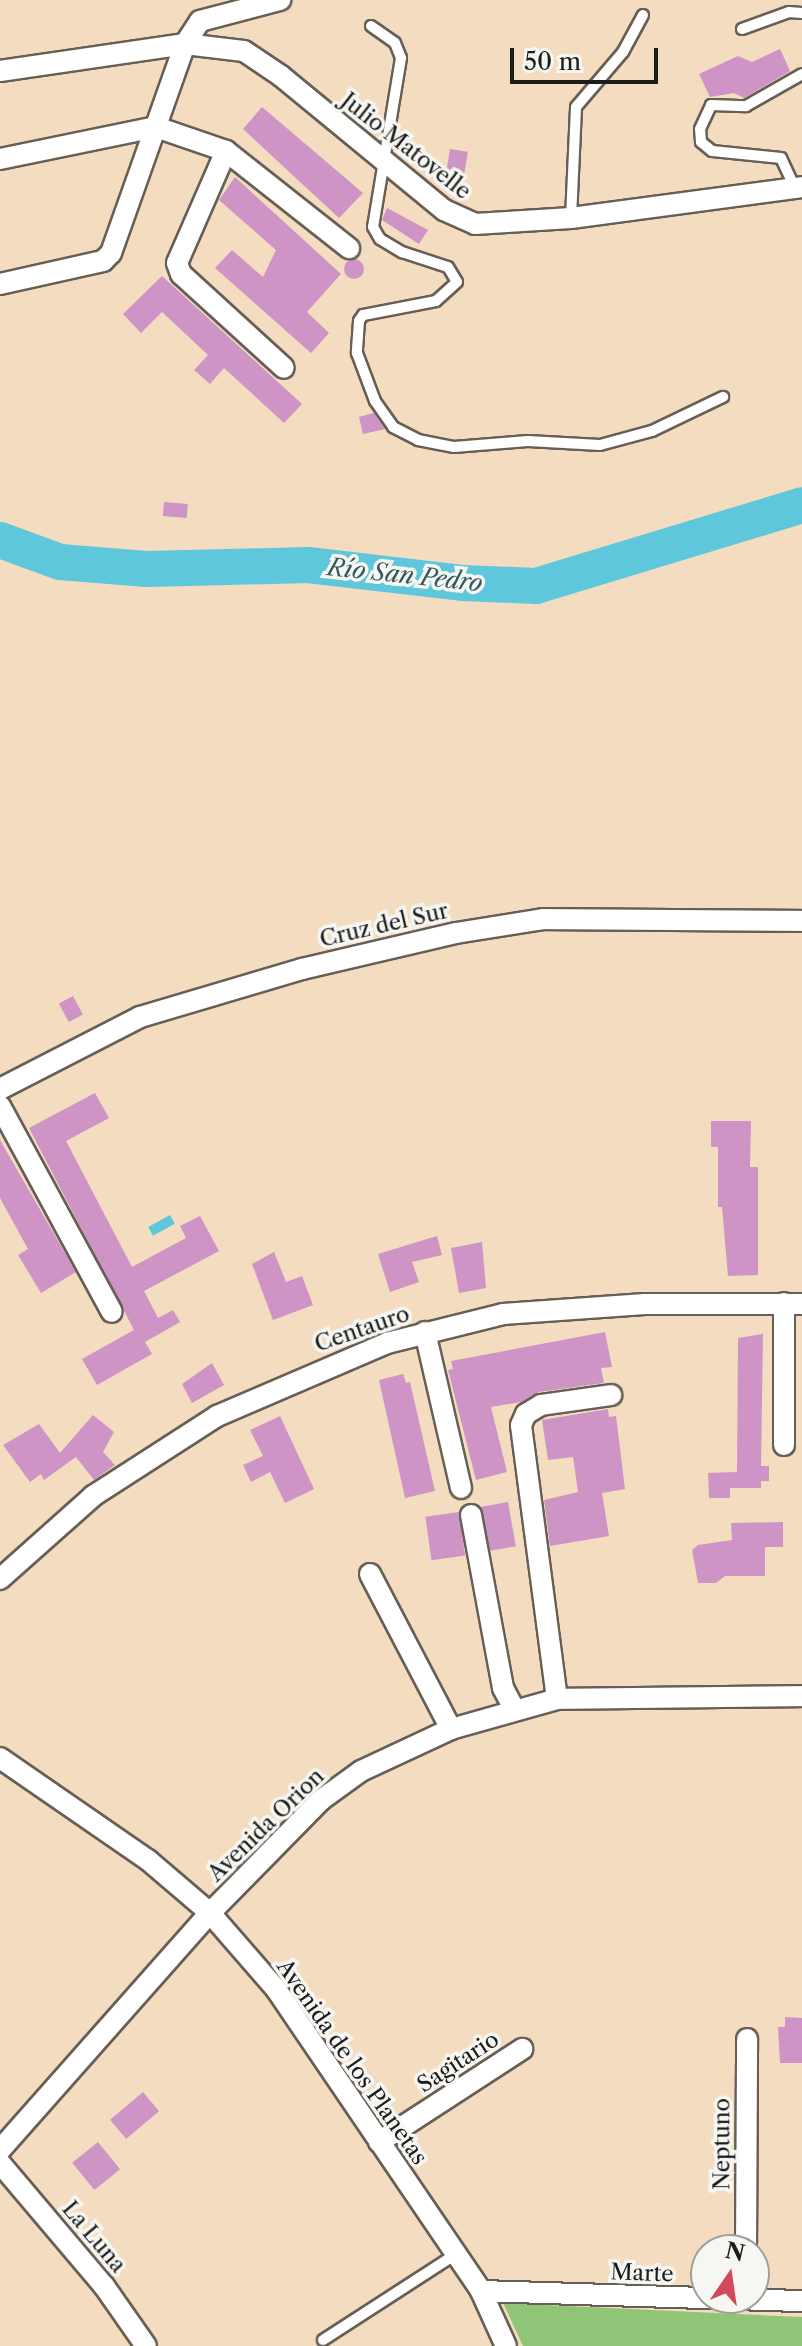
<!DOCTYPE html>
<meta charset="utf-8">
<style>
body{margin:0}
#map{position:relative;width:802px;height:2346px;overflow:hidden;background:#f3dcbf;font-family:"Libre Caslon Text",serif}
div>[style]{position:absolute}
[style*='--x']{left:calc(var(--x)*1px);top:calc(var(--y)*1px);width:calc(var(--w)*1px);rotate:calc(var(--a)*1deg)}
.green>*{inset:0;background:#90c476}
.water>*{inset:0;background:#5fc7db;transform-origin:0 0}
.river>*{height:36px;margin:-18px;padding:0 18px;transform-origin:18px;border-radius:18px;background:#5fc7db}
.building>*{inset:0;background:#ce94c5;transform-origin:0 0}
.round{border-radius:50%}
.roads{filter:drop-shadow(2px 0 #675f55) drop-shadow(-2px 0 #675f55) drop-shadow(0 2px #675f55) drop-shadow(0 -2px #675f55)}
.lane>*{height:10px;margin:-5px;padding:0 5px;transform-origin:5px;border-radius:5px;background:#fff}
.street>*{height:20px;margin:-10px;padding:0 10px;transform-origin:10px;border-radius:10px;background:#fff}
span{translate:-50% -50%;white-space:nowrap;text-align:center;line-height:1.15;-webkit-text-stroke:7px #f6f6f2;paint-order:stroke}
.street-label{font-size:22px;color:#1c1c1c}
.water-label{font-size:24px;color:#33585f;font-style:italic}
.north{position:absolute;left:690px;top:2234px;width:80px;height:80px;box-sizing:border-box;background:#f6f6f2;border:2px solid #9f9f9c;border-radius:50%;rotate:13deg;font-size:22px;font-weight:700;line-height:32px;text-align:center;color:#1c1c1c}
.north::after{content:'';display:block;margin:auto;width:28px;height:36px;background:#d1495b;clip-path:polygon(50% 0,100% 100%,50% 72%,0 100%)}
.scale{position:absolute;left:510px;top:48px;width:148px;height:36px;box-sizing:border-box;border:4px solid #1c1c1c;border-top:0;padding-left:10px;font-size:24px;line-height:28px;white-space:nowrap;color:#1c1c1c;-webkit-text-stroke:6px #f6f6f2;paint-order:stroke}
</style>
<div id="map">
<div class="green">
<div style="clip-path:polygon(503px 2303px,802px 2317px,802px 2346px,523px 2346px)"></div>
</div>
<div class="water">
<div style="left:170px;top:1215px;width:10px;height:25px;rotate:61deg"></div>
</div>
<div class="river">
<div style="--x:0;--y:540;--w:64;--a:20.1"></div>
<div style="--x:60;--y:562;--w:87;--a:4.6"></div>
<div style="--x:147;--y:569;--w:161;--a:-1.4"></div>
<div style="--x:308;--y:565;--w:157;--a:6.6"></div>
<div style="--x:464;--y:583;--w:72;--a:2.4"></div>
<div style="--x:536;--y:586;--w:278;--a:-16.9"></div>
</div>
<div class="building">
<div style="clip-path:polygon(780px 49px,790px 71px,744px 98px,734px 93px,710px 97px,699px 74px,738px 56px,752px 62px)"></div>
<div style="clip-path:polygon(262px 107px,363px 193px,339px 218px,243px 129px)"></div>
<div style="left:450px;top:149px;width:18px;height:24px;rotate:9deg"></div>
<div style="clip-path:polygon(235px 177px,341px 274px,307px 312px,329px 333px,311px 353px,215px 268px,232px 250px,263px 277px,276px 250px,219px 200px)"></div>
<div style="clip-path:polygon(387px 208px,428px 230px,419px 244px,382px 220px)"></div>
<div class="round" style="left:344px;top:259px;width:20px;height:20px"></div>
<div style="clip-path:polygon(162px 276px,302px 404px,284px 423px,224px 368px,210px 384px,194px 370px,208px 355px,162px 312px,141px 333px,123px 314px)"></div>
<div style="clip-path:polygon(374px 413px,385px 429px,363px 434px,359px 417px)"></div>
<div style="left:164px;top:502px;width:24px;height:14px;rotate:5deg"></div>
<div style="left:73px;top:996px;width:21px;height:16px;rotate:62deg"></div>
<div style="clip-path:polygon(95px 1093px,109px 1118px,66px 1141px,132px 1267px,186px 1238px,180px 1226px,200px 1216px,219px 1251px,144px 1291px,158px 1318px,173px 1310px,180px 1322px,145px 1342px,152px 1354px,97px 1385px,82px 1359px,134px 1330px,29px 1128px)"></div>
<div style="clip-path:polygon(711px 1121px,751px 1121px,750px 1167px,758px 1167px,758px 1275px,728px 1276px,722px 1207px,718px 1207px,718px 1147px,711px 1147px)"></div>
<div style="clip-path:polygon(0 1140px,76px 1272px,41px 1293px,18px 1255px,28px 1249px,0 1198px)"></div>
<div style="clip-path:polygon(437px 1236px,442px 1255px,412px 1262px,419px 1282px,390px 1292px,378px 1254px)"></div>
<div style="clip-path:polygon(482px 1242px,486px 1288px,459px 1293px,451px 1248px)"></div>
<div style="clip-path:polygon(274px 1252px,286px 1282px,302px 1276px,313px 1305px,273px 1320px,252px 1264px)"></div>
<div style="clip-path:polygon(605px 1332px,612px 1367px,601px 1368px,604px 1383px,539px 1392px,521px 1402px,491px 1407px,507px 1472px,476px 1480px,448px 1370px,453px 1369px,451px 1361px)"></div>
<div style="clip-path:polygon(763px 1334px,761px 1466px,769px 1466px,769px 1481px,761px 1481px,761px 1488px,730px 1488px,730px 1498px,709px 1498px,708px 1473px,737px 1472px,738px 1338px)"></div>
<div style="clip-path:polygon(212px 1363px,224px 1385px,192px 1403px,182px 1384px)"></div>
<div style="clip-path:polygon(403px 1374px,406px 1383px,410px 1382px,435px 1491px,405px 1498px,379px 1380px)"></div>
<div style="clip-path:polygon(608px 1409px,609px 1417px,616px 1416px,625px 1489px,602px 1493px,609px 1536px,550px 1546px,544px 1500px,578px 1492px,573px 1457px,548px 1460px,542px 1420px)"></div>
<div style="clip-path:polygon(93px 1415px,114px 1432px,103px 1452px,115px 1465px,94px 1480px,76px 1457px,44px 1480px,41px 1474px,30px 1482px,3px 1445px,39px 1424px,60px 1453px)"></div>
<div style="clip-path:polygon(280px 1416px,314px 1489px,285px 1503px,270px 1472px,251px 1482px,243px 1465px,263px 1456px,250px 1430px)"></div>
<div style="left:508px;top:1502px;width:45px;height:27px;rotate:80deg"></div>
<div style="left:459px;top:1512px;width:44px;height:34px;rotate:82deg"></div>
<div style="clip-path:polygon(783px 1522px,783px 1547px,765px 1547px,765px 1576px,725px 1576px,716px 1583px,698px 1583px,692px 1550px,698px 1545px,732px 1540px,731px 1523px)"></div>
<div style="clip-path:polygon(785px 2017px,802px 2018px,802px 2063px,780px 2063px,778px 2027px,785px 2027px)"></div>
<div style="left:143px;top:2092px;width:25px;height:43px;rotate:50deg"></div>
<div style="left:98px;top:2142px;width:35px;height:33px;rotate:51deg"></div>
</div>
<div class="roads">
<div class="lane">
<div style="--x:371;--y:26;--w:29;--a:35"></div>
<div style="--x:395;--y:43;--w:16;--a:68"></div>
<div style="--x:401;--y:58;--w:171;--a:99.4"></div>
<div style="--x:373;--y:227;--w:14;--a:60"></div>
<div style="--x:380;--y:239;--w:26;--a:31"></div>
<div style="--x:402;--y:252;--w:48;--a:18.1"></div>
<div style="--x:448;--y:267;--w:17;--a:59"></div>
<div style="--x:457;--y:282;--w:28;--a:138"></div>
<div style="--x:436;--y:301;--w:74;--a:169.1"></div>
<div style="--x:363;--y:315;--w:7;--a:124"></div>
<div style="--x:359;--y:321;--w:32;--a:94"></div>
<div style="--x:357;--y:353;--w:51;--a:69.4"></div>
<div style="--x:375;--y:401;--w:32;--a:55"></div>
<div style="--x:393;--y:427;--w:28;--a:27"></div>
<div style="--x:418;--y:440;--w:37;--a:11"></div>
<div style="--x:454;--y:447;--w:74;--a:-4.6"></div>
<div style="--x:528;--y:441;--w:72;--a:3.2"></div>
<div style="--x:600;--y:445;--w:54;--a:-15.1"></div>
<div style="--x:652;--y:431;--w:79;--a:-25.6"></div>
<div style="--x:742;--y:29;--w:50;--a:-19.9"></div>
<div style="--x:789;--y:12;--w:13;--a:4"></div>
<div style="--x:795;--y:188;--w:33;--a:-115"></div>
<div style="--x:781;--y:158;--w:69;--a:-174.2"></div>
<div style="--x:712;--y:151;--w:14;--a:-141"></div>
<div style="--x:701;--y:142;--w:13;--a:-94"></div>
<div style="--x:700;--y:129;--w:26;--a:-65"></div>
<div style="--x:711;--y:105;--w:35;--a:2"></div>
<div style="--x:746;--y:106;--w:64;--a:-29.7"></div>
<div style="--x:571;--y:218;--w:111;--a:-87.4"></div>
<div style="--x:576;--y:107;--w:72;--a:-49.5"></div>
<div style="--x:623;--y:52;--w:42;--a:-61.6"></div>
<div style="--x:323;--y:2340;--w:158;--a:-32.9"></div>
</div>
<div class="street">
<div style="--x:0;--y:71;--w:187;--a:-8.3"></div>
<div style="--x:185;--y:44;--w:59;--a:6.8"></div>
<div style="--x:244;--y:51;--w:45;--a:34"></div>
<div style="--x:281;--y:76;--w:211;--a:39.4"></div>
<div style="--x:444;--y:210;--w:34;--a:24"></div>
<div style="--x:475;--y:224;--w:96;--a:-3.6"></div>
<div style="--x:571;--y:218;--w:233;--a:-7.6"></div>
<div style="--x:226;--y:151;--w:122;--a:113.6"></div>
<div style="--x:177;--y:263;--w:12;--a:70"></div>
<div style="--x:181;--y:274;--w:139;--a:42.4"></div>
<div style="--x:0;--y:159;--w:159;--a:-11.6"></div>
<div style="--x:156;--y:127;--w:74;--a:18.9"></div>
<div style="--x:226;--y:151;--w:157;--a:38.3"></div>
<div style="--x:0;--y:284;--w:106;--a:-12.6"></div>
<div style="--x:103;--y:261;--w:11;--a:-45"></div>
<div style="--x:111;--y:253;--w:222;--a:-70.5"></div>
<div style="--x:185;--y:44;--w:27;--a:-57"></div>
<div style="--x:200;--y:21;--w:83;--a:-14.7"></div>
<div style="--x:0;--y:1089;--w:157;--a:-27.2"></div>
<div style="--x:140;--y:1017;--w:169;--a:-16.5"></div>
<div style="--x:302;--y:969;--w:158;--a:-13.2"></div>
<div style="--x:456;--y:933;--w:88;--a:-9.1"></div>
<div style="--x:543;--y:919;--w:259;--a:0.4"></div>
<div style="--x:0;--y:1106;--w:234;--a:61.5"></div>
<div style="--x:784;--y:1303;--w:142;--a:90"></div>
<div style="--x:425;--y:1332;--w:160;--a:77"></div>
<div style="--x:471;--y:1515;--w:176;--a:79.5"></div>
<div style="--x:503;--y:1688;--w:24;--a:62"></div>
<div style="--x:370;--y:1574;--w:175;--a:62.4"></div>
<div style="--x:0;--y:1579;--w:125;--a:-41.7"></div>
<div style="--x:93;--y:1496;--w:148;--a:-32.8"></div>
<div style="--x:217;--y:1416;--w:185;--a:-23.2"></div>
<div style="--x:387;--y:1343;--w:120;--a:-14"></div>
<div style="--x:503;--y:1314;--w:142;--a:-4"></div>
<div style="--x:645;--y:1304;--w:157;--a:0"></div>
<div style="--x:557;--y:1699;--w:276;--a:-97.5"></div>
<div style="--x:521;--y:1425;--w:12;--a:-66"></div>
<div style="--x:526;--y:1414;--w:17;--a:-31"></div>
<div style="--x:541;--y:1405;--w:71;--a:-8.1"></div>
<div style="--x:0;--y:1758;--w:180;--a:34.6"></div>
<div style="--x:148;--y:1860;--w:82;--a:40.5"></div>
<div style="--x:210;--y:1913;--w:101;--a:49"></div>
<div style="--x:276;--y:1989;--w:365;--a:55.8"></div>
<div style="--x:481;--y:2291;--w:60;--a:65.6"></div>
<div style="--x:379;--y:2142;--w:171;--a:-33"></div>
<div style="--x:0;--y:2150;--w:317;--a:-48.5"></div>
<div style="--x:210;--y:1913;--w:158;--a:-45.5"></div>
<div style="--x:321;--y:1800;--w:49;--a:-35.9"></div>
<div style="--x:361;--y:1771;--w:99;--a:-25"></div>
<div style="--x:451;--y:1729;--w:110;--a:-15.8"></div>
<div style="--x:557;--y:1699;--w:245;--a:-0.7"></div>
<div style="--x:0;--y:2163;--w:161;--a:49.8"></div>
<div style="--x:104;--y:2286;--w:73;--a:55"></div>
<div style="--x:746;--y:2250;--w:211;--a:-89.7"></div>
<div style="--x:481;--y:2291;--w:321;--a:1.8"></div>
</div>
</div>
<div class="street-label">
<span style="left:406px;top:146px;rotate:38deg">Julio Matovelle</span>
<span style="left:384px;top:925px;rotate:-13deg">Cruz del Sur</span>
<span style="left:362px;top:1329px;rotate:-19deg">Centauro</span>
<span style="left:266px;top:1825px;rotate:-44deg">Avenida Orion</span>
<span style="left:352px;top:2062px;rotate:55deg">Avenida de los Planetas</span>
<span style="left:458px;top:2062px;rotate:-33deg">Sagitario</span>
<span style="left:722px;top:2144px;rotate:-90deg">Neptuno</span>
<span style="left:94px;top:2237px;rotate:50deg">La Luna</span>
<span style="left:642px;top:2273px;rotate:2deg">Marte</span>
</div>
<div class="water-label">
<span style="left:405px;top:575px;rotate:6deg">Río San Pedro</span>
</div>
<div class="north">N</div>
<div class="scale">50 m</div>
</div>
